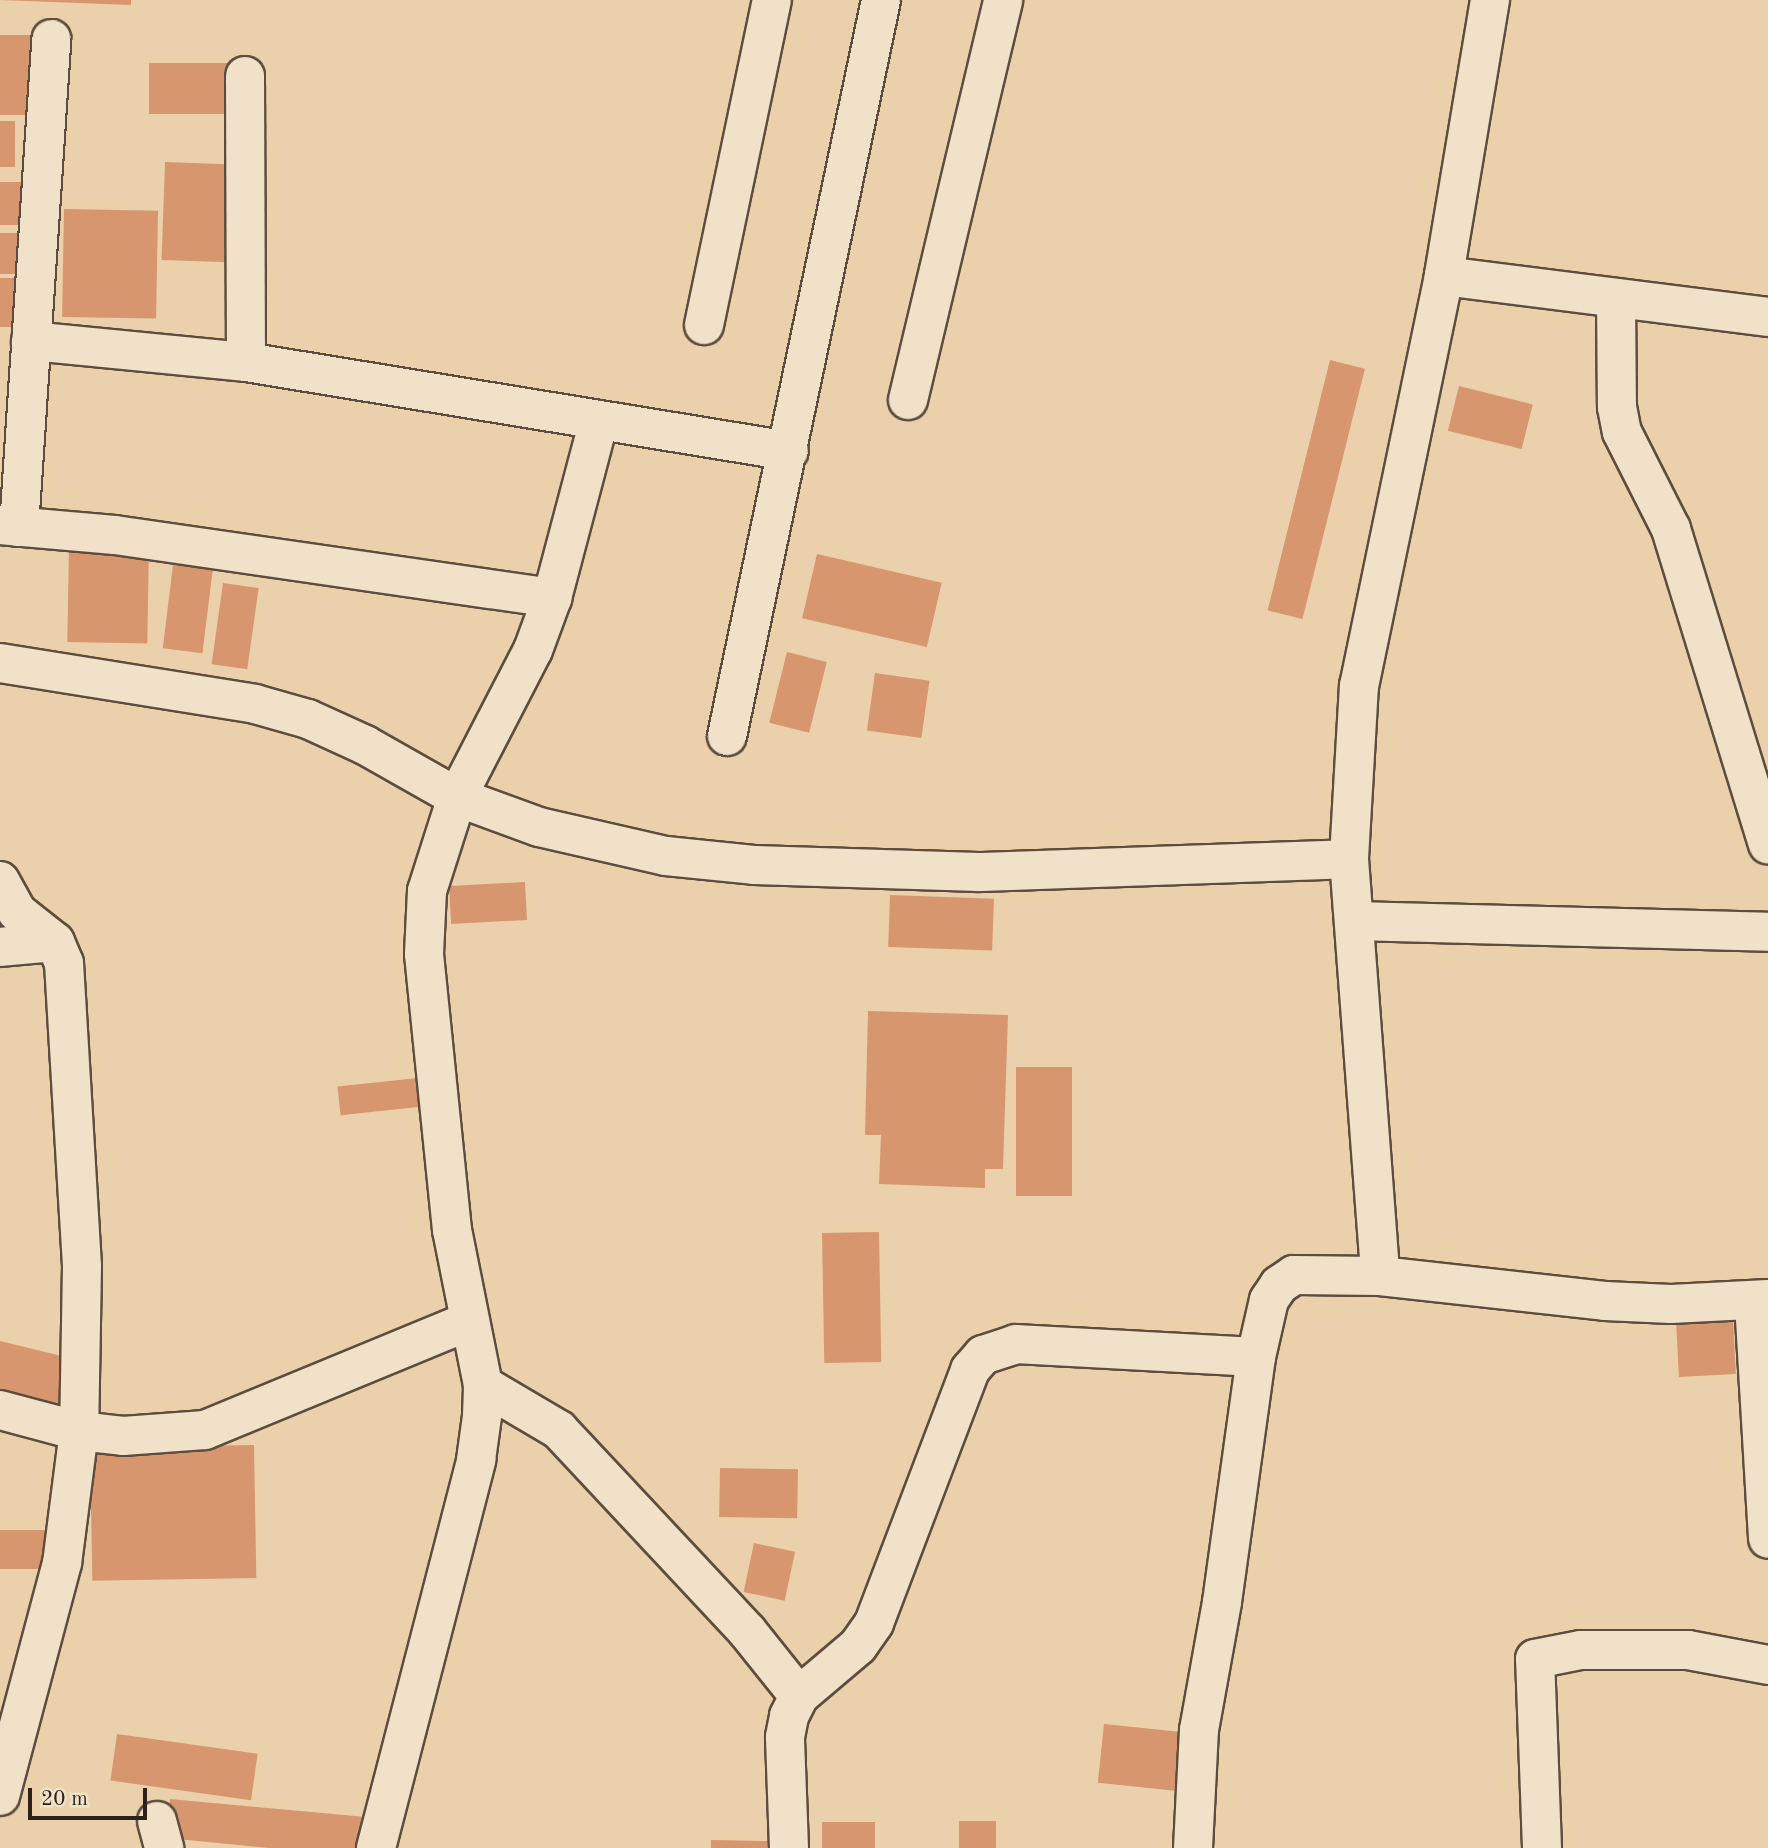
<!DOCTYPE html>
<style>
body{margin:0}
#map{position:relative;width:1768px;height:1848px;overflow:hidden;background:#ead1ab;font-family:"Old Standard TT",serif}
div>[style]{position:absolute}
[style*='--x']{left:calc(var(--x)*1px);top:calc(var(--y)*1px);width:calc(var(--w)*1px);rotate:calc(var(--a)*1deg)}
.building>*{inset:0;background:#d7966e;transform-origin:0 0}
.roads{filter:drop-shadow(2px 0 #5c4d3e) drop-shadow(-2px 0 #5c4d3e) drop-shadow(0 2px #5c4d3e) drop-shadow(0 -2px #5c4d3e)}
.street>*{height:38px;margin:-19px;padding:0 19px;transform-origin:19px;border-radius:19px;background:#f1e1c8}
span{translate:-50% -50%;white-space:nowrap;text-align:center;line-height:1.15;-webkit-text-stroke:5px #f1e1c8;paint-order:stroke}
.scale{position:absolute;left:28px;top:1788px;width:119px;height:32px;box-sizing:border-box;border:4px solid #2d2119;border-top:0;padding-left:9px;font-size:21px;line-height:24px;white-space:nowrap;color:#2d2119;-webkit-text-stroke:5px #f1e1c8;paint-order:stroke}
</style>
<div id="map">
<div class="building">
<div style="clip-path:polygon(0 0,131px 0,131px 5px)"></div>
<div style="left:0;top:35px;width:33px;height:80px"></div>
<div style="left:149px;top:63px;width:89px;height:51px"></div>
<div style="left:0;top:121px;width:15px;height:46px"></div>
<div style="left:165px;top:162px;width:76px;height:98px;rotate:2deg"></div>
<div style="left:0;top:182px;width:23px;height:43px"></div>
<div style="left:64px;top:209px;width:94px;height:108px;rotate:1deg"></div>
<div style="left:0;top:233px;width:29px;height:41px"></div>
<div style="left:29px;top:278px;width:49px;height:29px;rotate:90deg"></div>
<div style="left:1330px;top:360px;width:36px;height:258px;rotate:14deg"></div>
<div style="left:1459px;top:386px;width:76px;height:46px;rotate:14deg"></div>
<div style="left:69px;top:544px;width:80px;height:98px;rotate:1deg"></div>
<div style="left:817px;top:554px;width:128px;height:66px;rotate:13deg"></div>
<div style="left:173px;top:565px;width:40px;height:84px;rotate:7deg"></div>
<div style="left:223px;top:583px;width:36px;height:82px;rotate:8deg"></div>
<div style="left:787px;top:652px;width:41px;height:73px;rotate:14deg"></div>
<div style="left:875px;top:673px;width:55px;height:58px;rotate:8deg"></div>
<div style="left:525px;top:882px;width:38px;height:76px;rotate:87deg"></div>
<div style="left:890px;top:895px;width:104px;height:52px;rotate:2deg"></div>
<div style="clip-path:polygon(868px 1011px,1008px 1015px,1003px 1169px,985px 1169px,985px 1188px,879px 1184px,881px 1135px,865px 1135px)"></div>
<div style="left:1016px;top:1067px;width:56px;height:129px"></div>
<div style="left:427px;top:1077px;width:29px;height:90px;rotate:84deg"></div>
<div style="left:879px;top:1232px;width:130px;height:57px;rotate:89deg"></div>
<div style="left:1733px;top:1319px;width:55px;height:57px;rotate:87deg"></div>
<div style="clip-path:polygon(0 1341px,74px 1359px,62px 1407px,0 1392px)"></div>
<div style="left:254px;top:1445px;width:133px;height:164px;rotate:89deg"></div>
<div style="left:720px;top:1468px;width:78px;height:49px;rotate:1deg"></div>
<div style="left:49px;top:1530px;width:39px;height:49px;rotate:90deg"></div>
<div style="left:754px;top:1543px;width:42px;height:50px;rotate:12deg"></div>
<div style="left:1104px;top:1724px;width:80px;height:59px;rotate:6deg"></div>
<div style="left:117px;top:1734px;width:142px;height:47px;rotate:8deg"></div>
<div style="clip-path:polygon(170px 1799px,366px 1817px,363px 1848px,269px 1848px,167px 1838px)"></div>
<div style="left:959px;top:1821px;width:37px;height:27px"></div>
<div style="left:822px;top:1822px;width:53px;height:26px"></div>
<div style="left:711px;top:1840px;width:62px;height:8px;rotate:1deg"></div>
</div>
<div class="roads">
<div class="street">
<div style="--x:1490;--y:0;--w:280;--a:99.5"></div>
<div style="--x:1444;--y:276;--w:327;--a:7.2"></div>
<div style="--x:245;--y:76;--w:286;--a:89.8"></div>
<div style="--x:1444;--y:276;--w:418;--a:101.7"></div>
<div style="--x:1359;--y:685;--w:174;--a:93.3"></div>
<div style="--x:1349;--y:859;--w:418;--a:85.7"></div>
<div style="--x:1380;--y:1276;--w:226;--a:6.3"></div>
<div style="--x:1605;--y:1301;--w:66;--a:2.6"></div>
<div style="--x:1671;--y:1304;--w:97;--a:-3"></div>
<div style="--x:1616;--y:298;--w:109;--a:89.5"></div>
<div style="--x:1617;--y:407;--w:25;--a:79"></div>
<div style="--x:1622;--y:432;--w:109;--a:63.2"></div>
<div style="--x:1671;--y:529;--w:330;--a:72.9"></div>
<div style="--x:704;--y:325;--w:332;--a:-78.2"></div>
<div style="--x:31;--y:341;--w:216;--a:5.6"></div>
<div style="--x:246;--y:362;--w:550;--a:9.31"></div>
<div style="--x:908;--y:400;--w:411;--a:-76.6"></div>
<div style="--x:0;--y:525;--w:115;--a:5"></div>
<div style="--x:115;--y:535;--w:442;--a:8.2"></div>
<div style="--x:19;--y:527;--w:489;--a:-86.2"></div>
<div style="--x:0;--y:663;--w:258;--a:9.1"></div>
<div style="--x:255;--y:704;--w:55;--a:15.8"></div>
<div style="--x:308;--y:719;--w:63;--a:24.5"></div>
<div style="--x:365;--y:745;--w:106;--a:29.5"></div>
<div style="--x:457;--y:797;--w:87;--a:20.1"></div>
<div style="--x:539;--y:827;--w:130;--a:12.9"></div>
<div style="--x:666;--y:856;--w:88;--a:5.8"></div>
<div style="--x:754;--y:865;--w:225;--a:1.8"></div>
<div style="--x:979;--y:872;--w:370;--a:-2"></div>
<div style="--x:727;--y:736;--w:752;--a:-78.18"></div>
<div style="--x:0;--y:881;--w:35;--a:61"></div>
<div style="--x:17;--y:912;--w:48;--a:38.3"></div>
<div style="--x:55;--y:942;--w:23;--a:67"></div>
<div style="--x:64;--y:963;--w:304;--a:86.6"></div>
<div style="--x:82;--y:1266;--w:165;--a:91"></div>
<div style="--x:79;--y:1431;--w:133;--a:97.3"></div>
<div style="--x:62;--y:1563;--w:241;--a:104.9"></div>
<div style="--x:1354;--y:921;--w:414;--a:1.5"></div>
<div style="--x:0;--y:947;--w:55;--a:-5.2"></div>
<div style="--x:1754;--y:1302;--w:237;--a:86.6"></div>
<div style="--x:483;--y:1385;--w:88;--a:30.6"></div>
<div style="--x:559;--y:1430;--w:275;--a:46.9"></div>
<div style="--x:747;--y:1631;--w:83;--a:51.3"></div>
<div style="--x:0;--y:1410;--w:82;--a:14.9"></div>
<div style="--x:79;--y:1431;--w:44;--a:6.5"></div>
<div style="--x:123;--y:1436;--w:82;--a:-4.2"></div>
<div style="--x:205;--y:1430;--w:286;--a:-22.4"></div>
<div style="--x:157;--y:1821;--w:28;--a:75"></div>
<div style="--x:376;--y:1848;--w:401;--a:-75.5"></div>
<div style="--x:476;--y:1460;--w:44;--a:-82.2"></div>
<div style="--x:482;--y:1416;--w:31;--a:-88"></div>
<div style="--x:483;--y:1385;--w:158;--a:-101.3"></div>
<div style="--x:452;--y:1230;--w:277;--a:-95.8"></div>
<div style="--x:424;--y:954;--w:63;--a:-87.3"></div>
<div style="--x:427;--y:891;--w:99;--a:-72.3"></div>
<div style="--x:457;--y:797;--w:165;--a:-62.7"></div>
<div style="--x:533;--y:650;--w:55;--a:-69.9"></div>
<div style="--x:552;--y:598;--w:184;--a:-75.2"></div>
<div style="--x:789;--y:1848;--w:111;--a:-92.1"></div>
<div style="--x:785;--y:1737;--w:21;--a:-79"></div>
<div style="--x:789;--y:1716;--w:22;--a:-63"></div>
<div style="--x:799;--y:1696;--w:77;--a:-40.3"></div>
<div style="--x:858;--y:1646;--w:28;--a:-55"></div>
<div style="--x:874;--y:1623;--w:271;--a:-69.2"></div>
<div style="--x:970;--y:1370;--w:20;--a:-49"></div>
<div style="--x:983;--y:1355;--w:35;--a:-18"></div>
<div style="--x:1016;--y:1344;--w:240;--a:3.1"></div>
<div style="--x:1193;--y:1848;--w:118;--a:-87.1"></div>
<div style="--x:1199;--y:1730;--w:130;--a:-79.8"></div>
<div style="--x:1222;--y:1602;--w:247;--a:-82.1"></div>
<div style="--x:1256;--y:1357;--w:58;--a:-77.2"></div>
<div style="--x:1269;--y:1300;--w:18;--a:-56"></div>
<div style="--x:1279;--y:1285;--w:18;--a:-34"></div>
<div style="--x:1294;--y:1275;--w:86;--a:0.7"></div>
<div style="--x:1542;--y:1848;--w:189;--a:-92.1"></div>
<div style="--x:1535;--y:1659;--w:47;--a:-11.1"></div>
<div style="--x:1581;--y:1650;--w:107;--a:0"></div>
<div style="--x:1688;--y:1650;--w:81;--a:10.6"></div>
</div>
</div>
<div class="scale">20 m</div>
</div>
